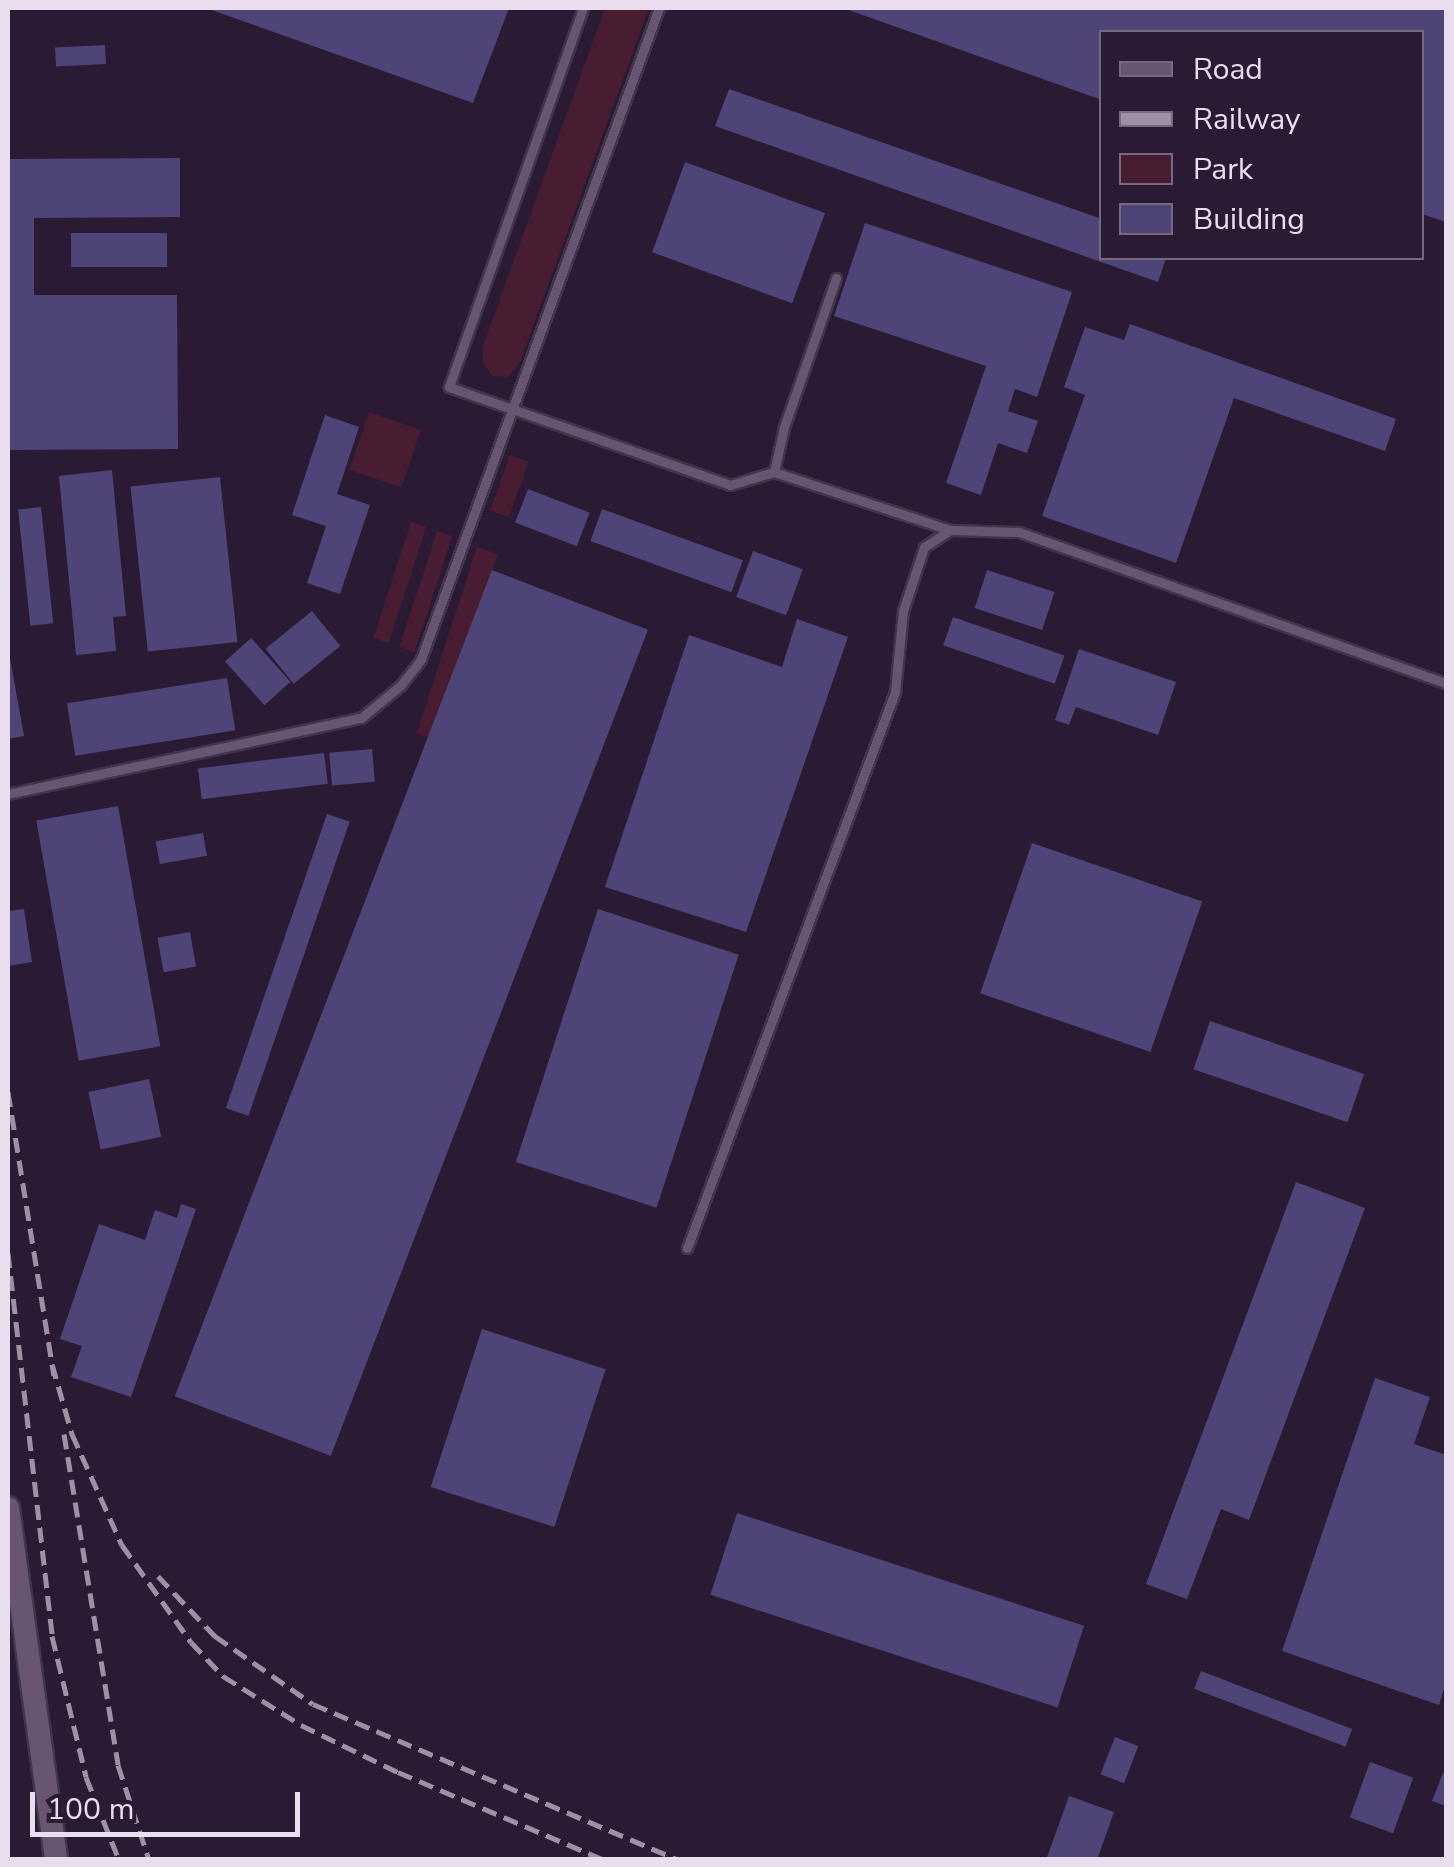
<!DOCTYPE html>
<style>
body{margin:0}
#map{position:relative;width:1454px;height:1867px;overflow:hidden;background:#2a1a33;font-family:"Nunito Sans",sans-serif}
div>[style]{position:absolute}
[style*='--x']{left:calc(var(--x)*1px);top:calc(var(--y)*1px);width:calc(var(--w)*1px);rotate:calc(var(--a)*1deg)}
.green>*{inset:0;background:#481c31;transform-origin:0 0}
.building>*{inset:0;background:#4f4478;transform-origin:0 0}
.roads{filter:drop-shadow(2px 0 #413549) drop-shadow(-2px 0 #413549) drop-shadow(0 2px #413549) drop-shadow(0 -2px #413549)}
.service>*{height:9px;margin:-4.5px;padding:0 4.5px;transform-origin:4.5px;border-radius:4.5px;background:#675572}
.tertiary>*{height:22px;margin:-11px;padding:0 11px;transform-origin:11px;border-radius:11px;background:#675572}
.rail>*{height:5px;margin-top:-2.5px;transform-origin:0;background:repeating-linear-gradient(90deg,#9e91a5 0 15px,transparent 0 23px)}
span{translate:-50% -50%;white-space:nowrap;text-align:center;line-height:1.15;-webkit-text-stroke:8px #2a1a33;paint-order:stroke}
.frame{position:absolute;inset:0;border:10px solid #e8deee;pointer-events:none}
.legend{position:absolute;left:1099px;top:30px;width:325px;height:230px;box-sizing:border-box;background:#2a1a33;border:2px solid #76687e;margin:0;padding:12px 18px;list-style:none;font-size:30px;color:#e8deee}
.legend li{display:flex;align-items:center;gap:20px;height:50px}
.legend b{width:50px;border:2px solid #76687e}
.scale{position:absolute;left:30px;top:1792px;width:270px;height:45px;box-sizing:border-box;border:5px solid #e8deee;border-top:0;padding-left:12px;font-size:30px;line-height:35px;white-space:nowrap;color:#e8deee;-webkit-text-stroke:8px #2a1a33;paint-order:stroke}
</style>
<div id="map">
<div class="green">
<div style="clip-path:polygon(605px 8px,649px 8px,520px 362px,508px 377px,492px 376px,483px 363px,482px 348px)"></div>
<div style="left:369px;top:412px;width:55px;height:61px;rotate:19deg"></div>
<div style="left:510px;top:455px;width:20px;height:59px;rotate:20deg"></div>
<div style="left:411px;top:522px;width:16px;height:122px;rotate:18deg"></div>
<div style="left:437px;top:531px;width:16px;height:122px;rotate:18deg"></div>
<div style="left:477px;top:547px;width:22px;height:196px;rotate:18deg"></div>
</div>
<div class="building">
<div style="clip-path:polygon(206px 8px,509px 8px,473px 103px)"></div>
<div style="clip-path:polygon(843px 8px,1446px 8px,1446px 222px,1422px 214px,1422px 32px,1102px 32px,1102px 100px)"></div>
<div style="left:105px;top:45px;width:19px;height:50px;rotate:87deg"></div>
<div style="clip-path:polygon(729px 89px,1102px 219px,1102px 258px,1166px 258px,1158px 282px,715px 126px)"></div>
<div style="clip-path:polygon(180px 158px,180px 217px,34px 218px,34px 295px,177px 295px,178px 449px,8px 450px,8px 159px)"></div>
<div style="left:685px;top:162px;width:149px;height:96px;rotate:20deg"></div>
<div style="clip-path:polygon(865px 223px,1072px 292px,1037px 397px,1015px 389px,1008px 411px,1038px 421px,1027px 453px,998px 443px,981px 495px,946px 483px,986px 366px,834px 316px)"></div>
<div style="left:167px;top:233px;width:34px;height:96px;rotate:90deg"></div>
<div style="clip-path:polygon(1130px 324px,1396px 419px,1385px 451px,1234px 398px,1176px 563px,1042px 516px,1085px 395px,1064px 387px,1085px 327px,1124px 340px)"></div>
<div style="clip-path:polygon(325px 415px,359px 427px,337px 494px,370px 505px,340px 594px,307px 583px,326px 526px,292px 515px)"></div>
<div style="clip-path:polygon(112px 470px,126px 616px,113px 617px,116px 651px,76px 655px,59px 476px)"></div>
<div style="left:220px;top:477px;width:166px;height:90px;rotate:84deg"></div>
<div style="left:528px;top:489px;width:66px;height:36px;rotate:21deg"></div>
<div style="left:41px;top:507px;width:117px;height:23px;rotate:84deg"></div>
<div style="left:602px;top:509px;width:150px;height:34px;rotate:20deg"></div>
<div style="left:753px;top:551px;width:53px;height:49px;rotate:20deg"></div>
<div style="left:492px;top:570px;width:167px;height:885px;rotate:21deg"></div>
<div style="left:987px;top:570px;width:71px;height:40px;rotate:18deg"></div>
<div style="left:312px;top:611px;width:45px;height:60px;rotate:51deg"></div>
<div style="left:953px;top:617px;width:118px;height:30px;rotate:19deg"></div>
<div style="clip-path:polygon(797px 619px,848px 637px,746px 932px,605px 887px,689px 635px,782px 667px)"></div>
<div style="left:251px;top:638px;width:59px;height:35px;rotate:48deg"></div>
<div style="clip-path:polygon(8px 647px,24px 736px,8px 739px)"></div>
<div style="clip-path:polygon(1079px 649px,1176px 682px,1158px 735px,1076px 707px,1069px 725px,1055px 720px)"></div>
<div style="left:227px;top:678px;width:53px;height:162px;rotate:81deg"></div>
<div style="left:372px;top:749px;width:33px;height:43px;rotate:85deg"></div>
<div style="left:324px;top:753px;width:31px;height:127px;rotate:83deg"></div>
<div style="left:118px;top:806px;width:244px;height:83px;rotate:80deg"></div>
<div style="left:327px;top:814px;width:24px;height:311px;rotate:19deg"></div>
<div style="left:203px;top:833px;width:23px;height:48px;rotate:80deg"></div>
<div style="left:1032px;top:843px;width:180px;height:159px;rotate:19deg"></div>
<div style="clip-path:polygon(24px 909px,32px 962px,8px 966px,8px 911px)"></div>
<div style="left:598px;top:909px;width:148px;height:266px;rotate:18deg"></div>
<div style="left:190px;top:932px;width:35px;height:33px;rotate:80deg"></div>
<div style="left:1210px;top:1021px;width:163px;height:51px;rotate:19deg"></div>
<div style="left:149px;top:1079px;width:59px;height:62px;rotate:78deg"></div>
<div style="clip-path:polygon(1296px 1182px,1365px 1208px,1249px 1520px,1221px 1509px,1187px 1599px,1146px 1584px)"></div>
<div style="clip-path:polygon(181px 1204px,196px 1209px,131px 1397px,71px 1377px,82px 1346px,60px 1339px,99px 1224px,145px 1240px,155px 1210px,177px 1218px)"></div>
<div style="left:482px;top:1329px;width:130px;height:166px;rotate:18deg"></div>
<div style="clip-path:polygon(1375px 1378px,1430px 1397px,1414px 1444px,1446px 1455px,1446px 1683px,1439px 1705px,1282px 1651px)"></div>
<div style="left:737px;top:1513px;width:365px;height:86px;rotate:18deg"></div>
<div style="left:1201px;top:1671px;width:162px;height:19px;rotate:21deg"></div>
<div style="left:1115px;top:1737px;width:25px;height:40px;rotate:21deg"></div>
<div style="left:1370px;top:1762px;width:46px;height:59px;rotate:20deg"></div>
<div style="clip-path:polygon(1443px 1773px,1446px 1774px,1446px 1806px,1432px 1801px)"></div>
<div style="clip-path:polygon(1069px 1796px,1114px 1812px,1097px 1860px,1046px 1860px)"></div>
</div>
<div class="roads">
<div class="service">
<div style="--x:583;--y:8;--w:402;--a:109.5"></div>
<div style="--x:449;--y:387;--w:298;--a:19.2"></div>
<div style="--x:730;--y:485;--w:46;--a:-16.5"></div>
<div style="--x:836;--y:278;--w:158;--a:109.2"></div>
<div style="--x:784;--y:427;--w:46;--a:102.5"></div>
<div style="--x:774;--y:472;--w:185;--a:18.2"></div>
<div style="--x:8;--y:794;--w:361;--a:-12.2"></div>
<div style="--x:361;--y:718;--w:52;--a:-39.5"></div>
<div style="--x:401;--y:685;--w:33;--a:-52"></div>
<div style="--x:421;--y:659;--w:693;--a:-69.92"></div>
<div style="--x:687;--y:1248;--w:594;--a:-69.49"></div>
<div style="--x:895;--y:692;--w:81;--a:-84.4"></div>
<div style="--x:903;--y:611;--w:67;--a:-71.8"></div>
<div style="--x:924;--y:547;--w:31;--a:-33"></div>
<div style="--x:950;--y:530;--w:69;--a:1.7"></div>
<div style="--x:1019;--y:532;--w:453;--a:19.5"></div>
</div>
<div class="tertiary">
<div style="--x:8;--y:1508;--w:355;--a:82.2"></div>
</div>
</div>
<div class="rail">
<div style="--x:8;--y:1092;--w:287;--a:80.8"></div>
<div style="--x:8;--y:1253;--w:386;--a:83.4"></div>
<div style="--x:52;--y:1636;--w:145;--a:76.4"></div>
<div style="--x:86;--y:1777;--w:89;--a:68.3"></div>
<div style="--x:52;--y:1364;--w:73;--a:74.1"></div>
<div style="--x:72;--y:1434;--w:122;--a:65.8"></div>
<div style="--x:122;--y:1545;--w:119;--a:54.6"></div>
<div style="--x:191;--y:1642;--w:47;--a:46.7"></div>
<div style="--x:223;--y:1676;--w:92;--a:32.1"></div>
<div style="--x:301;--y:1725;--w:108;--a:25.9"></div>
<div style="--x:398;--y:1772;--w:224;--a:23.1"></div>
<div style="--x:64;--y:1434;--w:335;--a:80.7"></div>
<div style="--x:118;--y:1765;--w:100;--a:71.9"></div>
<div style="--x:158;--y:1576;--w:83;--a:46.5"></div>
<div style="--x:215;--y:1636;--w:119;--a:34.8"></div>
<div style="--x:313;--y:1704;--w:398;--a:23.1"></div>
</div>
<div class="frame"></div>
<ul class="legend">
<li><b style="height:12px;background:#675572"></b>Road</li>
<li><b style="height:12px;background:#9e91a5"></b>Railway</li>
<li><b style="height:28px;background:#481c31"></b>Park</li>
<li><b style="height:28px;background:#4f4478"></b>Building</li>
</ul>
<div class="scale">100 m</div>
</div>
